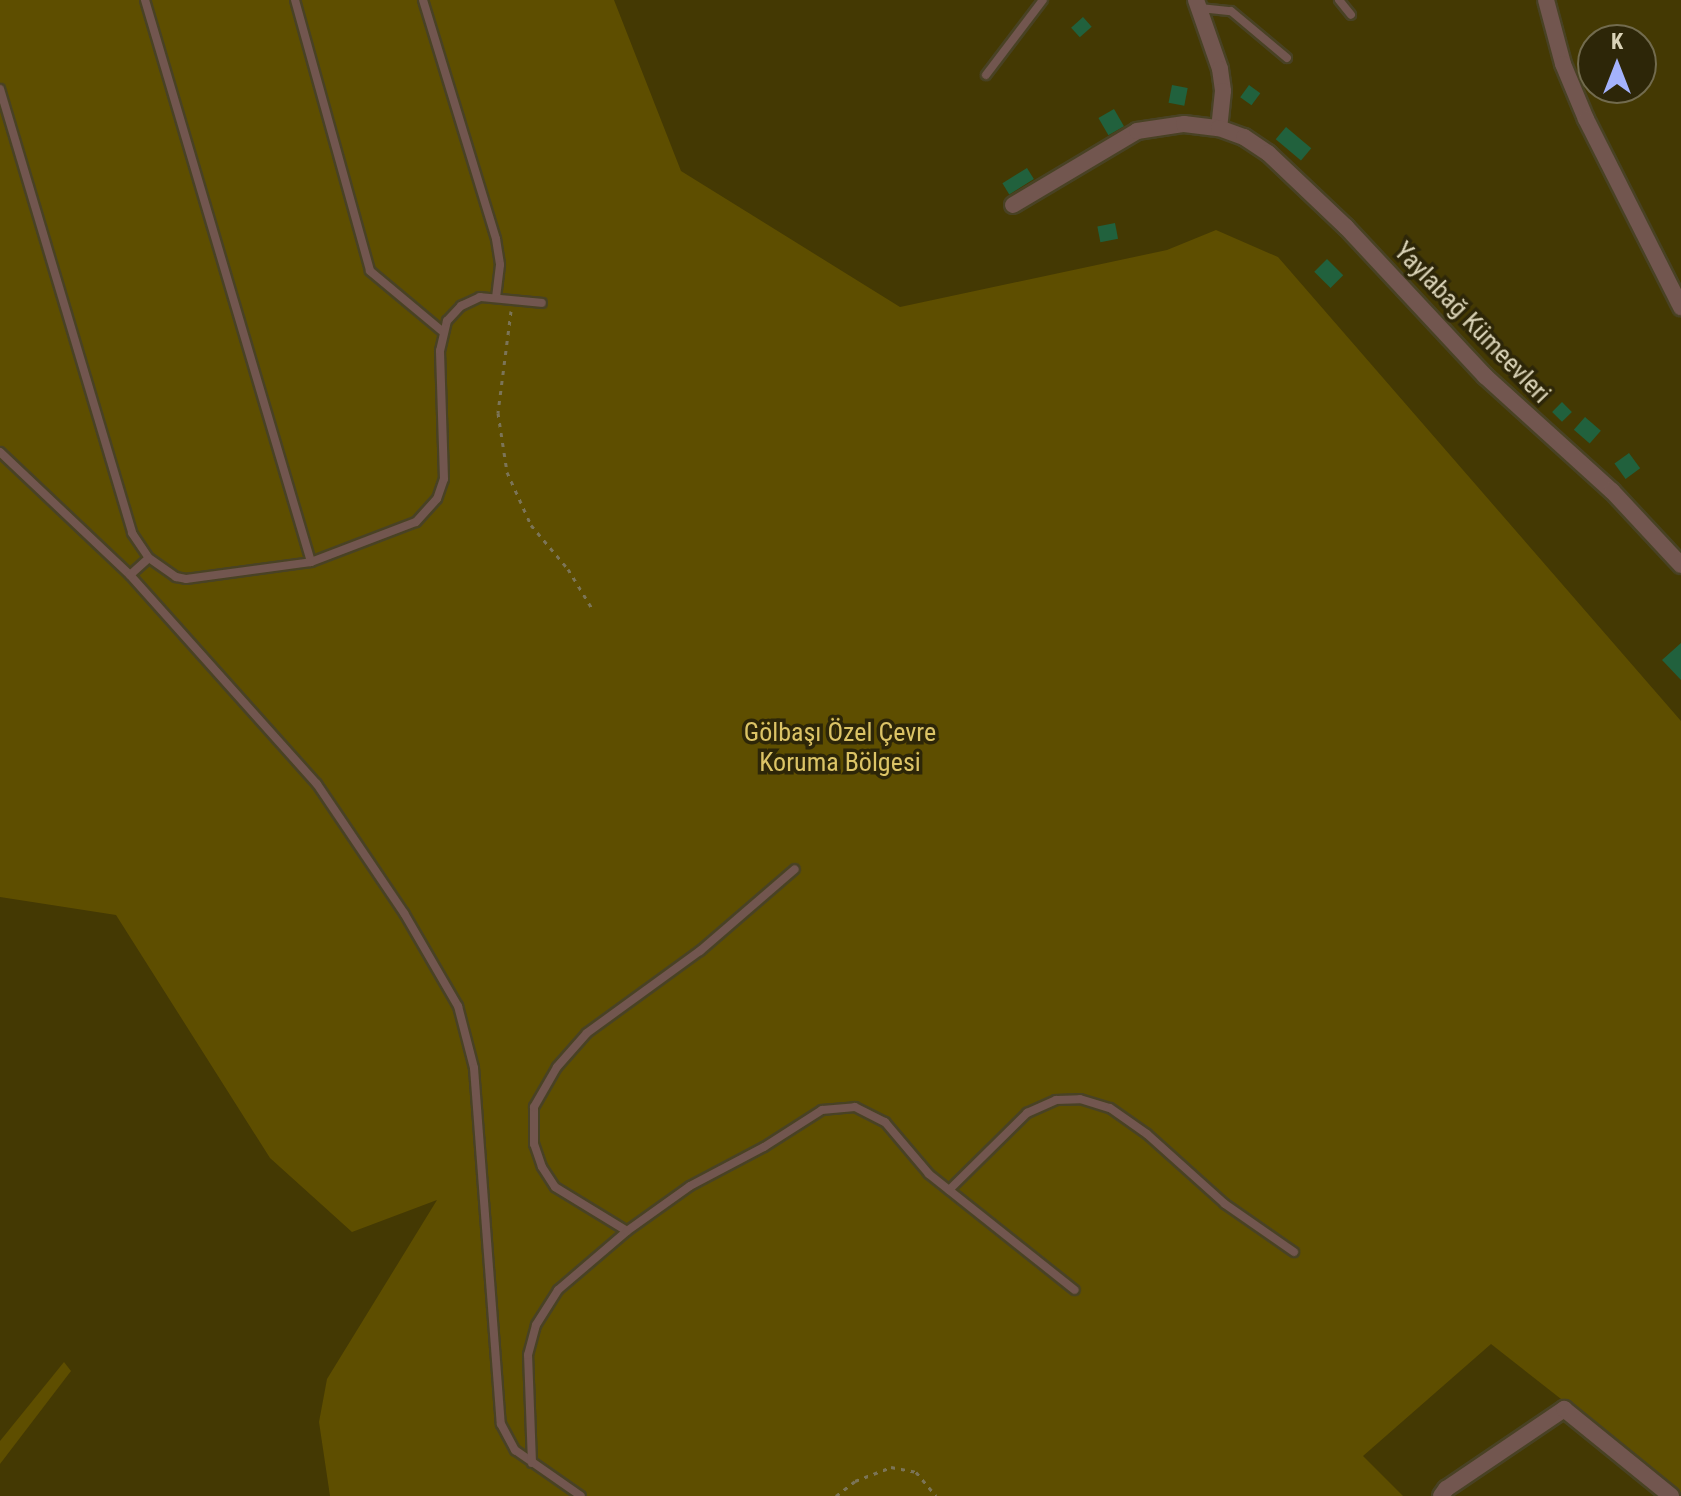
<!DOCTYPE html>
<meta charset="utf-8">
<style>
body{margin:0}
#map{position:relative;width:1681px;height:1496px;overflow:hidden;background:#2d2608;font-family:"Roboto Condensed",sans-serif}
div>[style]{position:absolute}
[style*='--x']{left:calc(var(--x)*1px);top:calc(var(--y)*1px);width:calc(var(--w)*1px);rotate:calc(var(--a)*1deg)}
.green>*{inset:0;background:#443903}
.forest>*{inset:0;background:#5e4e00}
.building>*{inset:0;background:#21613d;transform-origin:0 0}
.path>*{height:3px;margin-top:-1.5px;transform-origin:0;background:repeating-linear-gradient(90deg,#7b7457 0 4px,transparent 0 10px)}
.roads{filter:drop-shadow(2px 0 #494224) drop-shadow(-2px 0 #494224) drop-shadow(0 2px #494224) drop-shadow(0 -2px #494224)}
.lane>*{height:8px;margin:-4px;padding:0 4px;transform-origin:4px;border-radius:4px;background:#72564f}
.street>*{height:16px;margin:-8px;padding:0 8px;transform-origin:8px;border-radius:8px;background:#72564f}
span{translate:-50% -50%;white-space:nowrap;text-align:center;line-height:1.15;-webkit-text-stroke:7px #2d2608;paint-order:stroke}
.street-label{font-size:26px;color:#dad3b7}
.park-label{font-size:26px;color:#dcc466}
.north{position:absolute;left:1577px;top:24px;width:80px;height:80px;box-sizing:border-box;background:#2d2608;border:2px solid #726b4e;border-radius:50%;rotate:0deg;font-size:22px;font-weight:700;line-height:32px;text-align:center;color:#dad3b7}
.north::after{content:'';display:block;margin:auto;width:28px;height:36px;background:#a4b2fc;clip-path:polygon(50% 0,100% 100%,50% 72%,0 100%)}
</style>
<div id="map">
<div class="green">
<div style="clip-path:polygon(evenodd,0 0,1681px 0,1681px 1496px,0 1496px,0 0,1593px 40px,1641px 40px,1641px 88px,1593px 88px,1593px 40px)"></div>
</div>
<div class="forest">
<div style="clip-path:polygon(0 0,614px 0,681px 171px,900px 307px,1167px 250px,1216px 230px,1278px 257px,1681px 721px,1681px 1493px,1491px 1344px,1363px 1456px,1403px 1496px,330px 1496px,319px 1422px,327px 1379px,437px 1200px,352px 1232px,270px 1158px,116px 915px,0 897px)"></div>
<div style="clip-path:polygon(64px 1362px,71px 1371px,0 1464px,0 1441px)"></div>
</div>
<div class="building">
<div style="left:1083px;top:17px;width:13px;height:16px;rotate:48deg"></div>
<div style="left:1172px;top:85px;width:16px;height:18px;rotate:11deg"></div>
<div style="left:1249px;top:85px;width:14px;height:15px;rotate:36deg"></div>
<div style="left:1114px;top:109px;width:20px;height:18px;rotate:60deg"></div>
<div style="left:1286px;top:127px;width:33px;height:16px;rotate:40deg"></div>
<div style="left:1027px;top:168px;width:13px;height:29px;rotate:58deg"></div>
<div style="left:1115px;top:223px;width:16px;height:18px;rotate:79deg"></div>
<div style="left:1327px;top:259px;width:23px;height:18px;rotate:45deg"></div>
<div style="left:1562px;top:402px;width:14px;height:14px;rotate:45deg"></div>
<div style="left:1585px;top:417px;width:21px;height:17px;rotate:41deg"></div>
<div style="left:1629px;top:453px;width:19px;height:18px;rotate:54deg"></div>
<div style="clip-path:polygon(1681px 643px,1681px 680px,1662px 660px)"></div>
</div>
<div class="path">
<div style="--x:511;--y:311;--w:103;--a:97.3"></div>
<div style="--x:498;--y:413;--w:60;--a:81.3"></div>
<div style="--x:507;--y:472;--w:58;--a:65.6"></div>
<div style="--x:531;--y:525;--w:57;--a:49.9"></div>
<div style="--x:568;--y:569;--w:48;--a:58.6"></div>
<div style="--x:836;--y:1496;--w:24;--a:-38"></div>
<div style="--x:855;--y:1481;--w:39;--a:-21"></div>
<div style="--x:891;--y:1467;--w:25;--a:11"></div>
<div style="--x:916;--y:1472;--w:31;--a:50"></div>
</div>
<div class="roads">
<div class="lane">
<div style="--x:145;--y:0;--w:586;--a:73.54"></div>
<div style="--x:295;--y:0;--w:281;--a:74.5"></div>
<div style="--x:370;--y:271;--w:94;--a:39.8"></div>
<div style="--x:423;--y:0;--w:250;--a:73"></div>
<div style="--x:496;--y:239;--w:26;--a:81"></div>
<div style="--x:500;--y:265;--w:32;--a:97"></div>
<div style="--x:1339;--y:0;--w:19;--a:51"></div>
<div style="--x:1200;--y:8;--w:31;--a:6"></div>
<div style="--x:1231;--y:11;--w:73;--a:40"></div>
<div style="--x:986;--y:75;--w:94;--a:-52.8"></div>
<div style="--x:0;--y:89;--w:463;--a:73.4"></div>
<div style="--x:132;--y:533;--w:30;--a:56"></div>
<div style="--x:149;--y:558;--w:33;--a:35"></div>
<div style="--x:176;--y:577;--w:10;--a:11"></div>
<div style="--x:186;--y:579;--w:126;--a:-7.7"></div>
<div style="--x:311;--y:562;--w:112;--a:-20.9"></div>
<div style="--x:416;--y:522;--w:31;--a:-48"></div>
<div style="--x:437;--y:499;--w:21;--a:-71"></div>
<div style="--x:444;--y:479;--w:128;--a:-91.8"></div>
<div style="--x:440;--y:351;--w:31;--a:-77"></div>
<div style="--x:447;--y:321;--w:21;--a:-47"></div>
<div style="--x:461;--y:306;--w:21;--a:-25"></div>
<div style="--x:480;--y:297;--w:62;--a:5.5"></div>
<div style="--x:0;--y:452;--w:179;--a:43.4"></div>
<div style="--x:130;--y:575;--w:280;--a:48.2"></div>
<div style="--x:317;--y:784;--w:156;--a:56"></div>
<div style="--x:404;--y:913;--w:108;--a:59.9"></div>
<div style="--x:458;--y:1006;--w:64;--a:75.5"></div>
<div style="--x:474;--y:1068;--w:357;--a:85.7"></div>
<div style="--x:501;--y:1424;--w:30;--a:62"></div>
<div style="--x:515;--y:1450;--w:80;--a:34.9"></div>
<div style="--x:130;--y:575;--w:25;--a:-42"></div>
<div style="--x:949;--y:1190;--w:110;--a:-44.6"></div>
<div style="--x:1027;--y:1113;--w:32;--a:-24"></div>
<div style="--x:1056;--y:1100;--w:24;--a:-2"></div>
<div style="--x:1080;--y:1099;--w:31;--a:17"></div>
<div style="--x:1110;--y:1108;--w:45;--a:35.1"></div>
<div style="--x:1147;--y:1134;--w:105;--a:41.9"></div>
<div style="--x:1225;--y:1204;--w:84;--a:34.8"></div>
<div style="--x:627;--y:1231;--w:84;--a:-148.6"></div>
<div style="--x:555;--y:1187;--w:24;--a:-123"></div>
<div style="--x:542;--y:1167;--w:24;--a:-109"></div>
<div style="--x:534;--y:1144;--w:37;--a:-90"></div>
<div style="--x:534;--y:1107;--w:46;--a:-60.1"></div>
<div style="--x:557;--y:1067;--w:45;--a:-48.6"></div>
<div style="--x:587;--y:1033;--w:140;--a:-36"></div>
<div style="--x:700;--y:951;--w:125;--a:-40.8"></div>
<div style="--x:532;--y:1463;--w:108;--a:-92.1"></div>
<div style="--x:528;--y:1355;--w:31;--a:-75"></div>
<div style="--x:536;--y:1325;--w:41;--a:-57.8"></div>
<div style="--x:558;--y:1290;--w:91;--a:-40.5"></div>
<div style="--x:627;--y:1231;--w:77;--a:-35.5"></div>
<div style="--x:690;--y:1186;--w:84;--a:-27.8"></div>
<div style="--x:764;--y:1147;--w:69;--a:-32.5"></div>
<div style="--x:822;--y:1110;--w:33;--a:-5"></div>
<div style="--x:855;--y:1107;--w:34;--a:27"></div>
<div style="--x:885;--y:1122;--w:68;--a:49.8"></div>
<div style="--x:929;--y:1174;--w:186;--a:38.5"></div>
</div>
<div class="street">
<div style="--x:1196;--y:0;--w:73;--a:70.8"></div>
<div style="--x:1220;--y:69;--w:22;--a:82"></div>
<div style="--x:1223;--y:91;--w:37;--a:96"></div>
<div style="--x:1546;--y:0;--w:66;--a:75.1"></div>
<div style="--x:1563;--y:64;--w:60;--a:67.3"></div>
<div style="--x:1586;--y:119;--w:211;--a:63.2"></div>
<div style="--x:1013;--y:205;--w:144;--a:-30.8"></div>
<div style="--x:1137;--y:131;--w:48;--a:-8.5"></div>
<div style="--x:1184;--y:124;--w:35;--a:7"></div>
<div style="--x:1219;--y:128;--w:27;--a:20"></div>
<div style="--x:1244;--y:137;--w:29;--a:34"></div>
<div style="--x:1268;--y:153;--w:108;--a:43.5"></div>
<div style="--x:1346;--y:227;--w:204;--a:47"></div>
<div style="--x:1485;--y:376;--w:171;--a:42.2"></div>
<div style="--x:1612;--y:491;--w:101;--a:47"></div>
<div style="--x:1441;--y:1496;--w:9;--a:-54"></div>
<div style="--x:1446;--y:1489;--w:143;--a:-34.1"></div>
<div style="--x:1564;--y:1409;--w:138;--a:39.1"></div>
</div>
</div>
<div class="street-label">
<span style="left:1472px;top:323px;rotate:46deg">Yaylabağ Kümeevleri</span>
</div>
<div class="park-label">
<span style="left:840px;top:748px">Gölbaşı Özel Çevre<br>Koruma Bölgesi</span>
</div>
<div class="north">K</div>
</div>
